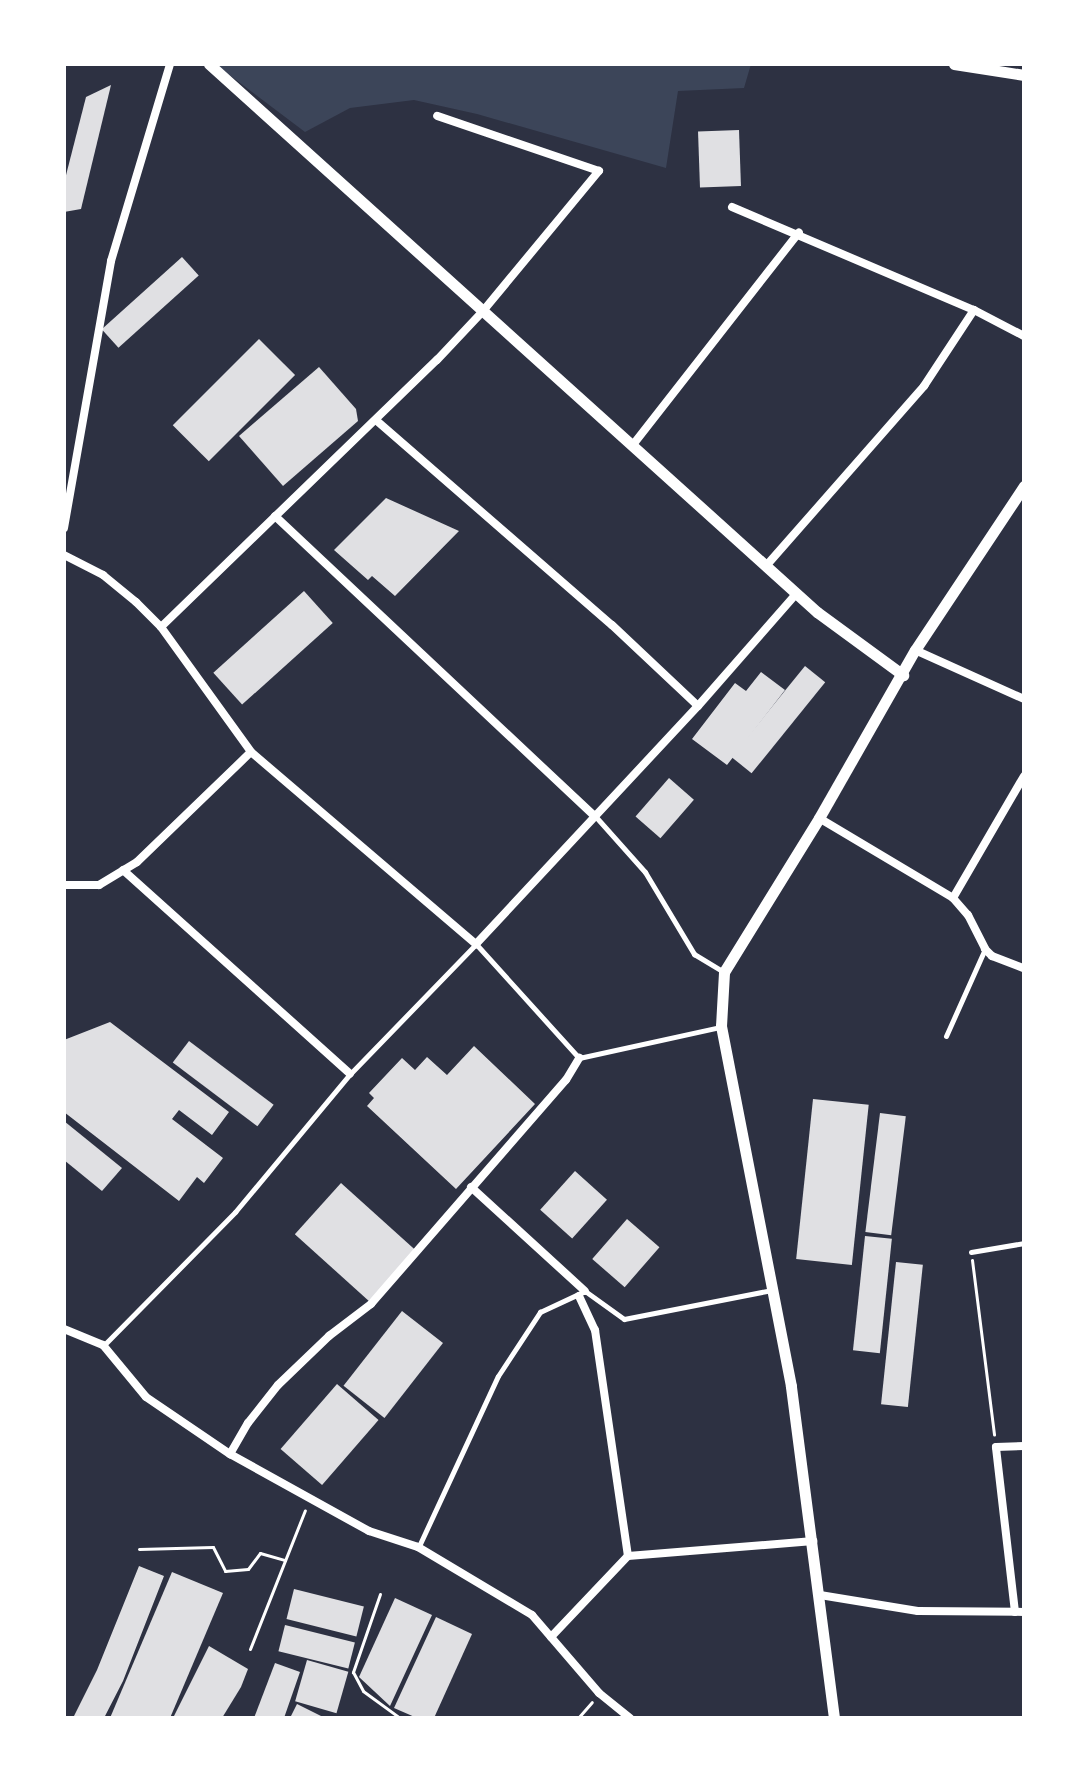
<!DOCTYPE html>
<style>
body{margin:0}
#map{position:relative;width:1088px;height:1782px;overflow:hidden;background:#2d3142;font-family:Overpass,sans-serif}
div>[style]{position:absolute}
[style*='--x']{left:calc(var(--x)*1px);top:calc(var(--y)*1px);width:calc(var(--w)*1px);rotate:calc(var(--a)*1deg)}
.green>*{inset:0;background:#3c4559}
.building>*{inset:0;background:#e0e0e3;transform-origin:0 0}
.path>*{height:3px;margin:-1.5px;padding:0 1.5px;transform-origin:1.5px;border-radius:1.5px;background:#fff}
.service>*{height:5px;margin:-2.5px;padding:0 2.5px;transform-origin:2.5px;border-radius:2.5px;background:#fff}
.minor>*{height:8px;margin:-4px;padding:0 4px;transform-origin:4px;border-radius:4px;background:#fff}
.tertiary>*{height:11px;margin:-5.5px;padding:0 5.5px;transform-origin:5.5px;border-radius:5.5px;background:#fff}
span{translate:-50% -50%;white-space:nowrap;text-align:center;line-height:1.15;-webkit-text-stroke:8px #fff;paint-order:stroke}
.frame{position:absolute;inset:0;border:66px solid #fff;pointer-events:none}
</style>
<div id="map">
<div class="green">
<div style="clip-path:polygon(215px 64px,751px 64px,744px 88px,678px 91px,666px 168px,477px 114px,414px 100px,350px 108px,305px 132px)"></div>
</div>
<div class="building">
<div style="clip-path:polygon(111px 85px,81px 209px,64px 212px,64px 183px,86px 97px)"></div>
<div style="left:739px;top:130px;width:56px;height:41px;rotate:88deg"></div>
<div style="left:182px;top:257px;width:25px;height:108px;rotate:48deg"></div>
<div style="left:259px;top:339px;width:51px;height:122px;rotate:45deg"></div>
<div style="clip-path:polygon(319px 367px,356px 409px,358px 421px,283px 486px,239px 436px)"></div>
<div style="clip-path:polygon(386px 498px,459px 531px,395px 596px,372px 576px,368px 580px,334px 550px)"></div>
<div style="left:304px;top:591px;width:43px;height:122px;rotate:48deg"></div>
<div style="left:805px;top:666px;width:26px;height:117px;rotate:39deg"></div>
<div style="clip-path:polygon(761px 672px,785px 690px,727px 765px,692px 739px,735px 683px,746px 691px)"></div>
<div style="left:669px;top:778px;width:33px;height:51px;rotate:41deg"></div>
<div style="clip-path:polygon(110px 1022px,229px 1112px,212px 1135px,179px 1110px,172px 1119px,223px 1158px,204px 1183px,197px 1177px,179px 1201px,64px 1112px,64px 1040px)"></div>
<div style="left:189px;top:1041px;width:106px;height:27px;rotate:37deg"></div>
<div style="clip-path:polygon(474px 1046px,535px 1104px,456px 1189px,367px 1106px,374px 1098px,369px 1093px,402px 1058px,415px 1070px,427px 1057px,447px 1075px)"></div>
<div style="left:813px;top:1099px;width:56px;height:161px;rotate:6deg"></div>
<div style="left:880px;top:1113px;width:26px;height:120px;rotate:7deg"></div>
<div style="clip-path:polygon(64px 1121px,122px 1168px,102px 1191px,64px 1160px)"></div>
<div style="left:575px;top:1171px;width:43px;height:52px;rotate:42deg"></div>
<div style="left:341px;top:1183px;width:100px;height:69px;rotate:42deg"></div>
<div style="left:627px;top:1219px;width:43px;height:53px;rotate:41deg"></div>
<div style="left:865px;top:1236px;width:27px;height:115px;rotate:6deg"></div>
<div style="left:896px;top:1262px;width:27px;height:143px;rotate:6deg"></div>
<div style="left:402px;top:1311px;width:52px;height:95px;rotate:38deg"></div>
<div style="left:337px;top:1384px;width:55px;height:86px;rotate:41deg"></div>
<div style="clip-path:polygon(139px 1566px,164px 1576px,123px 1681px,104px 1718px,73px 1718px,97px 1670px)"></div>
<div style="clip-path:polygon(172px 1572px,223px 1593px,170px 1718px,110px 1718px)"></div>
<div style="left:294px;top:1589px;width:72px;height:31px;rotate:14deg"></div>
<div style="clip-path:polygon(395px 1598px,432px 1615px,390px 1706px,359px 1677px)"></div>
<div style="clip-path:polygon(436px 1617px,472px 1634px,434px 1718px,417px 1718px,394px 1708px)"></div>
<div style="left:285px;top:1625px;width:72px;height:27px;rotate:14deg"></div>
<div style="clip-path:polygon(209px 1646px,248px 1669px,241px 1687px,222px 1718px,173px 1718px)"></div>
<div style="left:307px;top:1660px;width:43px;height:43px;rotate:16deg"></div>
<div style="clip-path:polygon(275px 1663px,300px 1672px,284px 1718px,254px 1718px)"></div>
<div style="clip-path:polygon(297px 1704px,325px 1718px,290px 1718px)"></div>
</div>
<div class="path">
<div style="--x:972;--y:1260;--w:176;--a:82.8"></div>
<div style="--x:139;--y:1549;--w:74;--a:-1.5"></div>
<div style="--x:213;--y:1547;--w:27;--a:63"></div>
<div style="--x:225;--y:1571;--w:23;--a:-5"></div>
<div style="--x:248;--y:1569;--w:20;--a:-53"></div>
<div style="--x:260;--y:1553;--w:26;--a:16"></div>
<div style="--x:380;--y:1594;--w:83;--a:109.1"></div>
<div style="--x:353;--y:1672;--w:21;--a:62"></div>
<div style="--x:363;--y:1691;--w:46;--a:36.1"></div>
<div style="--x:250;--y:1649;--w:149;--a:-68.4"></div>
<div style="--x:578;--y:1718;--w:21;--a:-49"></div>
</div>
<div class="service">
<div style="--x:596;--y:817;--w:74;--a:48.3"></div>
<div style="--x:645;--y:872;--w:96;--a:59.1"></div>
<div style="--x:694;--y:954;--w:35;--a:31"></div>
<div style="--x:946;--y:1036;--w:95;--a:-65.9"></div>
<div style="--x:971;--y:1252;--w:54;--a:-9.6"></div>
<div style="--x:104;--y:1345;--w:187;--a:-45.4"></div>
<div style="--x:235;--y:1212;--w:180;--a:-50.2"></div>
<div style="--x:350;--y:1074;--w:181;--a:-45.9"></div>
<div style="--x:476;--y:944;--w:154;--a:47.9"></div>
<div style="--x:579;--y:1058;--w:144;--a:-12.4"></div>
<div style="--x:419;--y:1546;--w:187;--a:-65.1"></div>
<div style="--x:498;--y:1376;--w:77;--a:-56.7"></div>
<div style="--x:540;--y:1312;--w:50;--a:-25"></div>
<div style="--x:585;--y:1291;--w:48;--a:35.7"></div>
<div style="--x:624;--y:1319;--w:151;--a:-11.1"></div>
</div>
<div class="minor">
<div style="--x:732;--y:207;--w:263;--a:23.1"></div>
<div style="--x:974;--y:310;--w:56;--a:27.5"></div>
<div style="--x:377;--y:421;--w:311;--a:41"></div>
<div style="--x:612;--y:625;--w:118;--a:43.3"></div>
<div style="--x:632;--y:446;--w:271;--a:-52"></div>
<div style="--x:275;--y:516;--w:439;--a:43.2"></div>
<div style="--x:64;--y:528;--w:271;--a:-80"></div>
<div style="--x:111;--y:261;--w:206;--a:-73.3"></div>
<div style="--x:64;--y:555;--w:44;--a:27.1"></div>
<div style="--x:103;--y:575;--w:43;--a:39.3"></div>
<div style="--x:136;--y:602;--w:35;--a:45"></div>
<div style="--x:161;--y:627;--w:154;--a:54.2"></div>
<div style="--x:251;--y:752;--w:296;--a:40.5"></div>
<div style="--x:476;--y:944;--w:325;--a:-47"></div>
<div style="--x:698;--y:706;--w:149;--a:-48.8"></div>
<div style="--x:766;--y:566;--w:240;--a:-48.7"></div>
<div style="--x:924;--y:386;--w:91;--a:-56.7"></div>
<div style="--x:161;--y:627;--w:384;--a:-44.1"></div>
<div style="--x:437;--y:360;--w:67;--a:-46.8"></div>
<div style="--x:483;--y:311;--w:182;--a:-50.4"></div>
<div style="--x:599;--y:171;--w:171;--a:-161.2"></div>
<div style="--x:915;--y:650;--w:120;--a:24.2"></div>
<div style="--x:819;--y:818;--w:156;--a:30.8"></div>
<div style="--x:953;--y:898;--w:23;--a:49"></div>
<div style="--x:968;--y:915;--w:38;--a:63"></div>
<div style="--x:985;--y:949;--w:10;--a:45"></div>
<div style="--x:992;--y:956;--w:34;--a:21"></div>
<div style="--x:123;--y:870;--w:305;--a:41.9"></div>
<div style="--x:64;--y:885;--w:35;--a:0"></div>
<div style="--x:99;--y:885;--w:44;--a:-31.2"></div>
<div style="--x:137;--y:862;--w:158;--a:-44"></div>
<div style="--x:953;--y:898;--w:141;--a:-59.8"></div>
<div style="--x:471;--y:1187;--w:154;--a:42.4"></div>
<div style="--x:579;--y:1296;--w:38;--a:65"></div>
<div style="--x:595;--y:1330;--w:228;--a:81.7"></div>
<div style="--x:64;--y:1329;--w:42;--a:22.3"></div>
<div style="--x:103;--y:1345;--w:67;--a:50.4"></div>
<div style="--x:146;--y:1397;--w:102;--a:34.2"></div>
<div style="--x:230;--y:1454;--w:159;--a:29"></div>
<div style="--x:369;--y:1531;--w:52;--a:18.1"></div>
<div style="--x:418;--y:1547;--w:133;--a:30.8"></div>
<div style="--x:532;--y:1615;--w:103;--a:49.3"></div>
<div style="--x:599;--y:1693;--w:40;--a:39"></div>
<div style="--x:230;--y:1454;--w:36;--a:-60"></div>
<div style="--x:248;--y:1423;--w:48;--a:-51.7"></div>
<div style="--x:278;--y:1385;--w:71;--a:-43.9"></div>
<div style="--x:329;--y:1336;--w:53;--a:-37.3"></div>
<div style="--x:371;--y:1304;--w:297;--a:-49"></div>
<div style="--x:566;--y:1080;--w:26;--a:-59"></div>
<div style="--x:820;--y:1595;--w:99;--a:9.3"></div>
<div style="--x:918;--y:1611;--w:106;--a:0.5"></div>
<div style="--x:1015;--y:1612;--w:166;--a:-96.6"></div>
<div style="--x:996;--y:1447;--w:28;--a:-2"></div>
<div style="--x:551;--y:1637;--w:112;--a:-46.5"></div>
<div style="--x:628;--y:1556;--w:186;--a:-4.6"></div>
</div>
<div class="tertiary">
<div style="--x:209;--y:64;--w:819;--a:42.03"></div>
<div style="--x:817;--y:612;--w:107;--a:36.2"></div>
<div style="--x:954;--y:64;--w:71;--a:8.9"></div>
<div style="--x:834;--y:1718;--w:335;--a:-97.4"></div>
<div style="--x:791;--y:1386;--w:367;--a:-101"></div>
<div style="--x:721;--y:1026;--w:54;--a:-86.8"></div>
<div style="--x:724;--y:972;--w:181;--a:-58.3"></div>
<div style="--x:819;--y:818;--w:193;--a:-60.3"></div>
<div style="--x:915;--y:650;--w:197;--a:-56.4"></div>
</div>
<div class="frame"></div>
</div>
